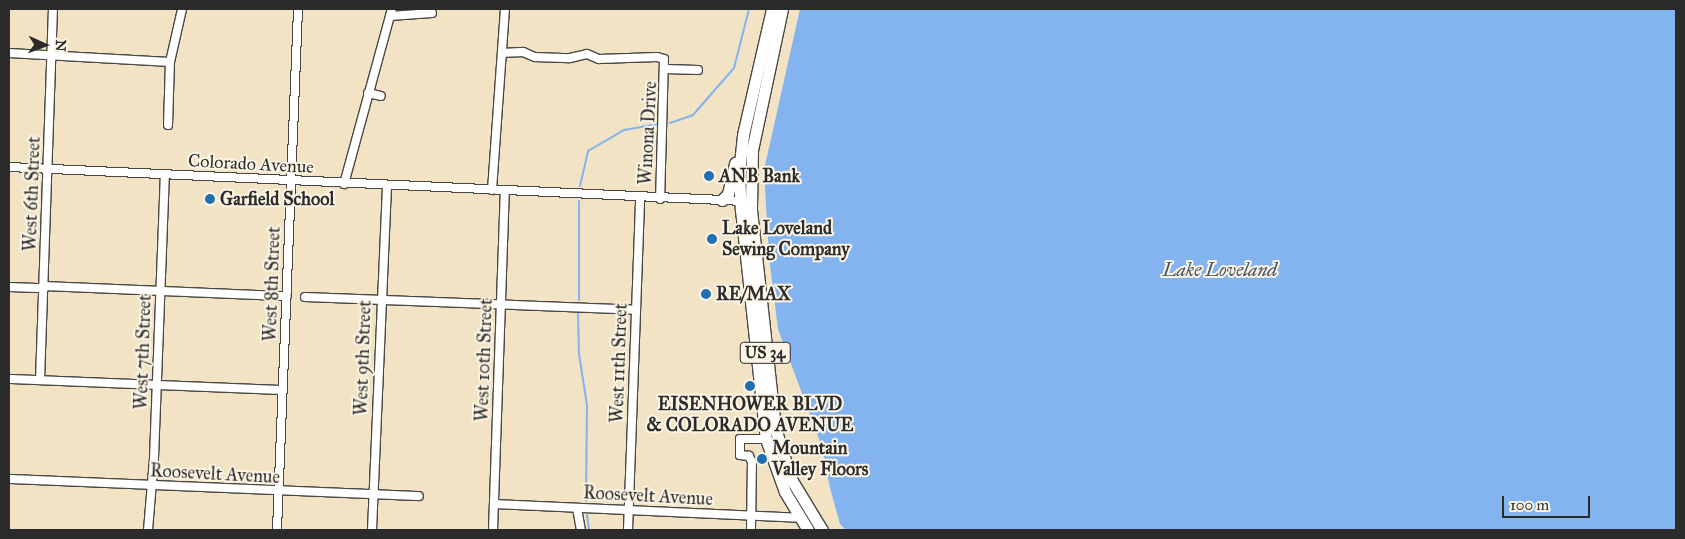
<!DOCTYPE html>
<style>
body{margin:0}
#map{position:relative;width:1685px;height:539px;overflow:hidden;background:#f2e3c5;font-family:"IM FELL Great Primer",serif}
div>[style]{position:absolute}
[style*='--x']{left:calc(var(--x)*1px);top:calc(var(--y)*1px);width:calc(var(--w)*1px);rotate:calc(var(--a)*1deg)}
.water>*{inset:0;background:#83b4ef}
.stream>*{height:2px;margin:-1px;padding:0 1px;transform-origin:1px;border-radius:1px;background:#83b4ef}
.roads{filter:drop-shadow(1px 0 #494742) drop-shadow(-1px 0 #494742) drop-shadow(0 1px #494742) drop-shadow(0 -1px #494742)}
.minor>*{height:8px;margin:-4px;padding:0 4px;transform-origin:4px;border-radius:4px;background:#fff}
.highway>*{height:11px;margin:-5.5px;padding:0 5.5px;transform-origin:5.5px;border-radius:5.5px;background:#fff}
.dots>*{width:14px;height:14px;translate:-50% -50%;box-sizing:border-box;border:2px solid #fcf5e5;border-radius:50%}
span{translate:-50% -50%;white-space:nowrap;text-align:center;line-height:1.15;-webkit-text-stroke:4px #fcf5e5;paint-order:stroke}
.shield-label span{padding:1px 4px;background:#fcf5e5;border:1px solid;border-radius:4px;-webkit-text-stroke-width:0}
.shield-label{font-size:16px;color:#2b2b2b;font-weight:700}
.street-label{font-size:18px;color:#2b2b2b}
.poi-label{font-size:18px;color:#2b2b2b;font-weight:700}
.left{translate:0 -50%;text-align:left}
.water-label{font-size:19px;color:#455466;font-style:italic}
.frame{position:absolute;inset:0;border:10px solid #2b2b2b;pointer-events:none}
.north{position:absolute;left:20px;top:20px;width:50px;height:50px;-webkit-text-stroke:4px #fcf5e5;paint-order:stroke;rotate:92deg;font-size:14px;font-weight:700;line-height:20px;text-align:center;color:#2b2b2b}
.north::after{content:'';display:block;margin:auto;width:18px;height:22px;background:#2b2b2b;clip-path:polygon(50% 0,100% 100%,50% 72%,0 100%)}
.scale{position:absolute;left:1502px;top:496px;width:88px;height:22px;box-sizing:border-box;border:2px solid #2b2b2b;border-top:0;padding-left:6px;font-size:15px;line-height:18px;white-space:nowrap;color:#2b2b2b;-webkit-text-stroke:4px #fcf5e5;paint-order:stroke}
</style>
<div id="map">
<div class="water">
<div style="clip-path:polygon(800px 9px,1676px 9px,1676px 530px,846px 530px,840px 524px,830px 488px,822px 447px,778px 329px,769px 257px,764px 170px)"></div>
</div>
<div class="stream">
<div style="--x:670;--y:123;--w:24;--a:-19"></div>
<div style="--x:693;--y:115;--w:62;--a:-48.9"></div>
<div style="--x:734;--y:68;--w:61;--a:-75.7"></div>
<div style="--x:580;--y:186;--w:36;--a:-77"></div>
<div style="--x:588;--y:151;--w:42;--a:-30.3"></div>
<div style="--x:624;--y:130;--w:36;--a:-10"></div>
<div style="--x:579;--y:300;--w:99;--a:-90"></div>
<div style="--x:578;--y:313;--w:41;--a:88.6"></div>
<div style="--x:579;--y:354;--w:52;--a:81.1"></div>
<div style="--x:587;--y:405;--w:96;--a:90.6"></div>
<div style="--x:587;--y:515;--w:15;--a:82"></div>
</div>
<div class="roads">
<div class="minor">
<div style="--x:390;--y:16;--w:42;--a:-4.1"></div>
<div style="--x:9;--y:53;--w:161;--a:3.2"></div>
<div style="--x:502;--y:53;--w:21;--a:-3"></div>
<div style="--x:523;--y:52;--w:13;--a:23"></div>
<div style="--x:535;--y:57;--w:35;--a:2"></div>
<div style="--x:570;--y:58;--w:17;--a:-13"></div>
<div style="--x:587;--y:54;--w:13;--a:23"></div>
<div style="--x:599;--y:59;--w:58;--a:-2"></div>
<div style="--x:657;--y:57;--w:7;--a:16"></div>
<div style="--x:664;--y:59;--w:140;--a:91.6"></div>
<div style="--x:666;--y:69;--w:32;--a:2"></div>
<div style="--x:368;--y:93;--w:13;--a:13"></div>
<div style="--x:168;--y:125;--w:63;--a:-88.2"></div>
<div style="--x:170;--y:62;--w:54;--a:-77.2"></div>
<div style="--x:9;--y:167;--w:735;--a:2.65"></div>
<div style="--x:344;--y:184;--w:181;--a:-74.7"></div>
<div style="--x:492;--y:190;--w:181;--a:-85.9"></div>
<div style="--x:44;--y:286;--w:243;--a:2.4"></div>
<div style="--x:9;--y:287;--w:35;--a:2"></div>
<div style="--x:305;--y:297;--w:331;--a:2.2"></div>
<div style="--x:9;--y:379;--w:274;--a:2.3"></div>
<div style="--x:40;--y:380;--w:371;--a:-88"></div>
<div style="--x:9;--y:479;--w:410;--a:2.4"></div>
<div style="--x:494;--y:504;--w:305;--a:2.6"></div>
<div style="--x:577;--y:508;--w:22;--a:80"></div>
<div style="--x:148;--y:530;--w:72;--a:-85.2"></div>
<div style="--x:154;--y:458;--w:283;--a:-87.8"></div>
<div style="--x:277;--y:530;--w:521;--a:-87.69"></div>
<div style="--x:372;--y:530;--w:343;--a:-87.5"></div>
<div style="--x:493;--y:530;--w:338;--a:-88"></div>
<div style="--x:628;--y:530;--w:332;--a:-87.9"></div>
<div style="--x:751;--y:530;--w:68;--a:-89.2"></div>
<div style="--x:752;--y:462;--w:7;--a:-117"></div>
<div style="--x:749;--y:456;--w:9;--a:-174"></div>
<div style="--x:740;--y:455;--w:16;--a:-90"></div>
<div style="--x:740;--y:439;--w:26;--a:0"></div>
</div>
<div class="highway">
<div style="--x:772;--y:9;--w:129;--a:103"></div>
<div style="--x:743;--y:135;--w:39;--a:96"></div>
<div style="--x:739;--y:174;--w:36;--a:87"></div>
<div style="--x:741;--y:210;--w:230;--a:83.8"></div>
<div style="--x:766;--y:439;--w:56;--a:70.3"></div>
<div style="--x:785;--y:492;--w:44;--a:58.8"></div>
<div style="--x:782;--y:9;--w:144;--a:102"></div>
<div style="--x:752;--y:150;--w:60;--a:91"></div>
<div style="--x:751;--y:210;--w:219;--a:83.7"></div>
<div style="--x:775;--y:428;--w:53;--a:72.6"></div>
<div style="--x:791;--y:479;--w:60;--a:58.7"></div>
<div style="--x:722;--y:200;--w:8;--a:-45"></div>
<div style="--x:728;--y:194;--w:32;--a:-77"></div>
</div>
</div>
<div class="dots">
<div style="left:709px;top:176px;background:#1f6fb2"></div>
<div style="left:210px;top:199px;background:#1f6fb2"></div>
<div style="left:712px;top:239px;background:#1f6fb2"></div>
<div style="left:706px;top:294px;background:#1f6fb2"></div>
<div style="left:750px;top:386px;background:#1f6fb2"></div>
<div style="left:762px;top:459px;background:#1f6fb2"></div>
</div>
<div class="shield-label">
<span style="left:765px;top:353px">US 34</span>
</div>
<div class="street-label">
<span style="left:648px;top:133px;rotate:-87deg">Winona Drive</span>
<span style="left:251px;top:164px;rotate:3deg">Colorado Avenue</span>
<span style="left:32px;top:194px;rotate:-88deg">West 6th Street</span>
<span style="left:272px;top:284px;rotate:-88deg">West 8th Street</span>
<span style="left:143px;top:352px;rotate:-88deg">West 7th Street</span>
<span style="left:363px;top:358px;rotate:-88deg">West 9th Street</span>
<span style="left:484px;top:360px;rotate:-88deg">West 10th Street</span>
<span style="left:619px;top:363px;rotate:-88deg">West 11th Street</span>
<span style="left:215px;top:474px;rotate:3deg">Roosevelt Avenue</span>
<span style="left:648px;top:496px;rotate:3deg">Roosevelt Avenue</span>
</div>
<div class="poi-label">
<span class="left" style="left:719px;top:176px">ANB Bank</span>
<span class="left" style="left:220px;top:199px">Garfield School</span>
<span class="left" style="left:722px;top:239px">Lake Loveland<br>Sewing Company</span>
<span class="left" style="left:716px;top:294px">RE/MAX</span>
<span style="left:750px;top:415px">EISENHOWER BLVD<br>&amp; COLORADO AVENUE</span>
<span class="left" style="left:772px;top:459px">Mountain<br>Valley Floors</span>
</div>
<div class="water-label">
<span style="left:1220px;top:270px">Lake Loveland</span>
</div>
<div class="frame"></div>
<div class="north">N</div>
<div class="scale">100 m</div>
</div>
